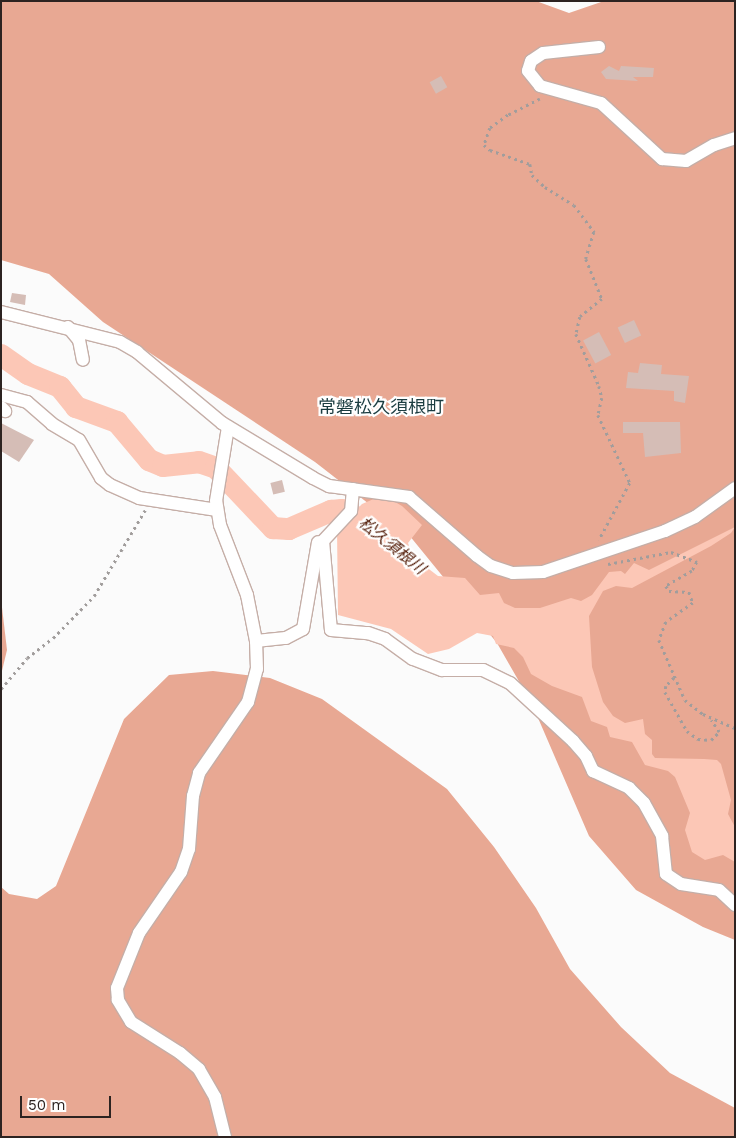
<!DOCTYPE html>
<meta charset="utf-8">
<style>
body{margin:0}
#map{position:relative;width:736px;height:1138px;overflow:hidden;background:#fbfbfb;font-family:"Work Sans","Noto Sans JP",sans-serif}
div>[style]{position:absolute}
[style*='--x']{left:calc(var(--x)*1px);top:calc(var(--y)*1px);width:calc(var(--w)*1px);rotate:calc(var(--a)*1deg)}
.forest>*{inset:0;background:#e8a893}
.water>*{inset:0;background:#fcc7b6}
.river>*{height:22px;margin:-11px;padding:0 11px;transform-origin:11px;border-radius:11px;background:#fcc7b6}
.building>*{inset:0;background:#d5bdb6;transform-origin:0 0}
.path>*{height:2.5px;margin-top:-1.25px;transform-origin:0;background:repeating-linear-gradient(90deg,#a19d9c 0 2.5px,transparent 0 6.5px)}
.roads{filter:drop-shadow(1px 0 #c5aea7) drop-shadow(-1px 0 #c5aea7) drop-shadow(0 1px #c5aea7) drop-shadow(0 -1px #c5aea7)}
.minor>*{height:12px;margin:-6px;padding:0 6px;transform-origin:6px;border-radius:6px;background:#fff}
span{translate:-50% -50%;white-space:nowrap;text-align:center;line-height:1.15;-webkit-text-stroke:4.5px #fff;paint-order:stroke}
.water-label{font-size:16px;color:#501803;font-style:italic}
.quarter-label{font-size:18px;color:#1b3d41}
.frame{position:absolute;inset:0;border:2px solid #2c2321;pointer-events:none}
.scale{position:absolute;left:20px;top:1096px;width:91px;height:22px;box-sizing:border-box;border:2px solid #2c2321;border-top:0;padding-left:6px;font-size:15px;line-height:18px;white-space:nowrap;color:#2c2321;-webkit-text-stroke:4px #fff;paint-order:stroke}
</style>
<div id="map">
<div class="forest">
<div style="clip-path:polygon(1px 1px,536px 1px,569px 13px,604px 1px,735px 1px,735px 940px,703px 927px,636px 890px,589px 836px,532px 704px,497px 643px,409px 535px,315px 462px,103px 322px,49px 274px,1px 260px)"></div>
<div style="clip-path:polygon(1px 599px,7px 650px,1px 675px)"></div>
<div style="clip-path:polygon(213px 671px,270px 678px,322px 699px,447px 789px,494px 847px,536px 908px,570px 969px,621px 1027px,670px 1073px,735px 1108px,735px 1137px,1px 1137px,1px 887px,9px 894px,37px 899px,56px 886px,124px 719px,169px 675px)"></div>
</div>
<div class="water">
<div style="clip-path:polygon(383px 495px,402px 506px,422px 525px,408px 543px,413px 557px,438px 576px,465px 578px,480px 595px,499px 593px,504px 603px,515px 608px,540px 608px,571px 598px,581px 601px,592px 595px,609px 572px,621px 571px,625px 574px,634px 563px,649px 570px,735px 527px,731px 533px,711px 546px,632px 588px,616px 586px,603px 591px,589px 616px,592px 667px,603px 702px,613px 716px,625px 723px,643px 719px,645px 734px,652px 740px,652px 754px,655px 758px,704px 759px,717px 760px,721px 764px,731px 800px,728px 814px,735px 827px,735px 862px,723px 855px,705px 860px,692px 852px,685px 830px,690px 813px,675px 777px,668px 771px,645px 765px,632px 742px,610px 737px,607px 727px,591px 721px,582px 697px,552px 686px,531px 674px,523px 657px,514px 648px,496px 644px,493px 636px,477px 633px,449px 649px,428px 654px,391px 629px,338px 615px,337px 529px,362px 504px)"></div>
</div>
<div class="river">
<div style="--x:1;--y:355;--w:33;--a:35"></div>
<div style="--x:28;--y:374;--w:35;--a:22"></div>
<div style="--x:60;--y:387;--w:26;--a:51"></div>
<div style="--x:76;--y:407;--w:44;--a:20.1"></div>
<div style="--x:117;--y:422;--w:50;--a:49.9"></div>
<div style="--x:149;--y:460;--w:15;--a:23"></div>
<div style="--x:163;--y:466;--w:36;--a:-6"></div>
<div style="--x:199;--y:462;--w:18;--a:19"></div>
<div style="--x:216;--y:468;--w:83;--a:46.5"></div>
<div style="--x:273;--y:528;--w:16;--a:4"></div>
<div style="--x:289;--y:529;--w:46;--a:-23.2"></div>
<div style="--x:331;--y:511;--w:11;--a:-5"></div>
<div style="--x:342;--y:510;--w:31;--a:27"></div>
</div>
<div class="building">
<div style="clip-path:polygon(609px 66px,619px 71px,621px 66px,654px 68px,653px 77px,633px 77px,638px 81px,606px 79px,601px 72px)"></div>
<div style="left:441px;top:76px;width:13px;height:13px;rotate:61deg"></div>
<div style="clip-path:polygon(12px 293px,26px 295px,25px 305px,10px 302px)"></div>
<div style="left:634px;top:320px;width:17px;height:18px;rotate:65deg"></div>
<div style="left:599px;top:332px;width:26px;height:18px;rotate:62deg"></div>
<div style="clip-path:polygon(640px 363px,662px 365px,661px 374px,689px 376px,685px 403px,674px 401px,674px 391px,626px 388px,628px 372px,638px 373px)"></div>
<div style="clip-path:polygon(623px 422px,680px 422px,681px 453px,645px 457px,643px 433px,623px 433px)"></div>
<div style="clip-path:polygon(1px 423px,34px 440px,19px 462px,1px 451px)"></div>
<div style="left:282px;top:480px;width:12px;height:12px;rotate:76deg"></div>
</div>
<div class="path">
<div style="--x:540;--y:99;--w:36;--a:153"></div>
<div style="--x:508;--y:115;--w:22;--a:144"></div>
<div style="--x:490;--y:128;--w:18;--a:109"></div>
<div style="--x:484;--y:145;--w:8;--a:40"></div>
<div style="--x:490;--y:150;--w:42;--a:19.3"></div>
<div style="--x:530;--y:164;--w:11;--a:80"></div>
<div style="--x:532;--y:175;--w:18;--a:43"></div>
<div style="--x:545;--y:187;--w:34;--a:32"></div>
<div style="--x:574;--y:205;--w:34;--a:53"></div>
<div style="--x:594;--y:232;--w:28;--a:107"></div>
<div style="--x:586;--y:259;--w:43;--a:68.2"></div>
<div style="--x:602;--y:299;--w:28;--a:141"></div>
<div style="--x:580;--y:317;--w:17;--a:103"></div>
<div style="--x:576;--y:334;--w:57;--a:66.1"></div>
<div style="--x:599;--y:386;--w:12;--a:76"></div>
<div style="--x:602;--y:398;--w:17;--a:103"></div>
<div style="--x:598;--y:415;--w:75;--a:64.8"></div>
<div style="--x:630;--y:483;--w:65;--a:118.5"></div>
<div style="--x:608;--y:564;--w:64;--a:-10.8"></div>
<div style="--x:671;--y:552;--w:28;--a:21"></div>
<div style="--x:697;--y:562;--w:10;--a:119"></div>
<div style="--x:692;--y:571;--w:30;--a:150"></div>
<div style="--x:666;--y:586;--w:6;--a:59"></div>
<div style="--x:669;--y:591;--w:20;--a:3"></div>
<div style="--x:689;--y:592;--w:12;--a:70"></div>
<div style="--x:693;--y:603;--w:33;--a:145"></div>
<div style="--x:666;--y:622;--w:19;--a:111"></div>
<div style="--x:659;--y:640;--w:65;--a:66.6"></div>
<div style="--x:685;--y:700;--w:23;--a:38"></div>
<div style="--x:703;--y:714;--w:35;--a:24"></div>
<div style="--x:674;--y:678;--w:11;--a:135"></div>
<div style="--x:666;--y:686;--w:6;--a:99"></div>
<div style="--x:665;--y:692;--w:45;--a:60.6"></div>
<div style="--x:687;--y:731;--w:14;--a:36"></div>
<div style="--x:698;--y:739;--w:13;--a:4"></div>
<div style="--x:711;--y:740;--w:11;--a:-45"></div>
<div style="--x:719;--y:732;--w:14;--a:-124"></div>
<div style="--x:1;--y:689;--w:40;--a:-50"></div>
<div style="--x:27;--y:658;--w:33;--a:-38"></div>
<div style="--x:53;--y:638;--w:59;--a:-45.7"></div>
<div style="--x:94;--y:596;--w:100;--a:-59.3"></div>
</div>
<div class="roads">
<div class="minor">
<div style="--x:599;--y:47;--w:56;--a:173.9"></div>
<div style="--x:543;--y:53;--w:14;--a:146"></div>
<div style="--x:531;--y:61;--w:10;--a:107"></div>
<div style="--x:528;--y:71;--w:19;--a:51"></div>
<div style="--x:540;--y:86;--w:63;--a:15.6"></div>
<div style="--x:601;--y:103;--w:83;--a:42.6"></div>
<div style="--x:662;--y:159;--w:24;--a:5"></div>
<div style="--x:686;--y:161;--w:32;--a:-30"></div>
<div style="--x:714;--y:145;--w:22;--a:-18"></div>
<div style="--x:1;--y:312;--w:123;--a:14.1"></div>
<div style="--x:120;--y:342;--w:20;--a:30"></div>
<div style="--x:137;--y:352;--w:111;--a:39.9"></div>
<div style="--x:222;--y:423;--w:106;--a:31.1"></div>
<div style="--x:313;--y:478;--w:18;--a:27"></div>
<div style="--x:329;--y:486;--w:81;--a:7.8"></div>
<div style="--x:409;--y:497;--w:90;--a:40.9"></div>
<div style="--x:477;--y:556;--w:17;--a:36"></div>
<div style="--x:491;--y:566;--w:23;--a:18"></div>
<div style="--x:513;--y:573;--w:30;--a:-2"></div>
<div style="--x:543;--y:572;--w:129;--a:-18.6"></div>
<div style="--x:665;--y:531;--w:33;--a:-25"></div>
<div style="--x:695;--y:517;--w:49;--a:-35.9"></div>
<div style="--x:68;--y:327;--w:17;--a:50"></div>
<div style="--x:79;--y:340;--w:20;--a:79"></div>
<div style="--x:1;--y:395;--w:27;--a:15"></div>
<div style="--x:27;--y:402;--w:33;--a:41"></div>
<div style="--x:52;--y:424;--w:31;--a:31"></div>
<div style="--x:79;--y:440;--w:44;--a:59.9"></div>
<div style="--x:101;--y:478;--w:11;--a:38"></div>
<div style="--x:110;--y:485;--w:32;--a:24"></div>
<div style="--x:139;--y:498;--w:79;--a:8.7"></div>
<div style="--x:1;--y:407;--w:6;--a:45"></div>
<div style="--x:353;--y:489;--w:22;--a:95"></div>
<div style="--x:351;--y:511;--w:41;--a:133"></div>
<div style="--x:323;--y:541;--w:89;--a:84.9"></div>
<div style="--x:331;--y:630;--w:37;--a:5"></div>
<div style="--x:368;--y:633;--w:18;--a:19"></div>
<div style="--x:385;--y:639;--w:34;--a:36"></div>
<div style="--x:413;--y:659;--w:31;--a:21"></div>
<div style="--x:442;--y:670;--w:41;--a:0"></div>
<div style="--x:483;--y:670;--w:30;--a:26"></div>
<div style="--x:510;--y:683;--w:86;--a:42.6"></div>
<div style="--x:573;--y:741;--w:20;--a:49"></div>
<div style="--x:586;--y:756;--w:17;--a:65"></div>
<div style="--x:593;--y:771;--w:40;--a:25"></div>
<div style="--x:629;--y:788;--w:21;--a:45"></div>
<div style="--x:644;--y:803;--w:38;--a:61"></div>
<div style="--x:662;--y:836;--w:38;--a:84"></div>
<div style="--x:666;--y:874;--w:18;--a:34"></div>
<div style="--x:681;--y:884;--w:38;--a:9"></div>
<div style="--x:719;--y:890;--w:22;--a:43"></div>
<div style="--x:256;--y:641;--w:30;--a:-6"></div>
<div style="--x:286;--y:638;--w:19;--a:-28"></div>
<div style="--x:303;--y:629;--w:88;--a:-80.2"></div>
<div style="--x:225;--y:1137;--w:41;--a:-104"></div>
<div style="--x:215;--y:1097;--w:32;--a:-120"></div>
<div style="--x:199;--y:1069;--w:25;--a:-140"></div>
<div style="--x:180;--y:1053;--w:58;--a:-147.7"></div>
<div style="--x:131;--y:1022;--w:26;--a:-121"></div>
<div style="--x:118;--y:1000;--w:12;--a:-95"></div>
<div style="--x:117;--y:988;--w:59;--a:-68.2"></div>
<div style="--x:139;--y:933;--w:74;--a:-55.5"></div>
<div style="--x:181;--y:872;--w:24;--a:-71"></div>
<div style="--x:189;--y:849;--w:53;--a:-85.7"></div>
<div style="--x:193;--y:796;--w:24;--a:-75"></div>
<div style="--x:199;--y:773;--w:86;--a:-55.4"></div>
<div style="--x:248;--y:702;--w:34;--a:-75"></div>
<div style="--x:257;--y:669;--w:28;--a:-92"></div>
<div style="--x:256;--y:641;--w:47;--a:-101.1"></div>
<div style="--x:247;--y:595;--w:75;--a:-111.1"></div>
<div style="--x:220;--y:525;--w:24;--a:-99"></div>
<div style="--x:216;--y:501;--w:75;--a:-80.8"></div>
</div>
</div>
<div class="water-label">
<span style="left:392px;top:546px;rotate:39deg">松久須根川</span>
</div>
<div class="quarter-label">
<span style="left:381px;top:407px">常磐松久須根町</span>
</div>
<div class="frame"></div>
<div class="scale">50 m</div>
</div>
